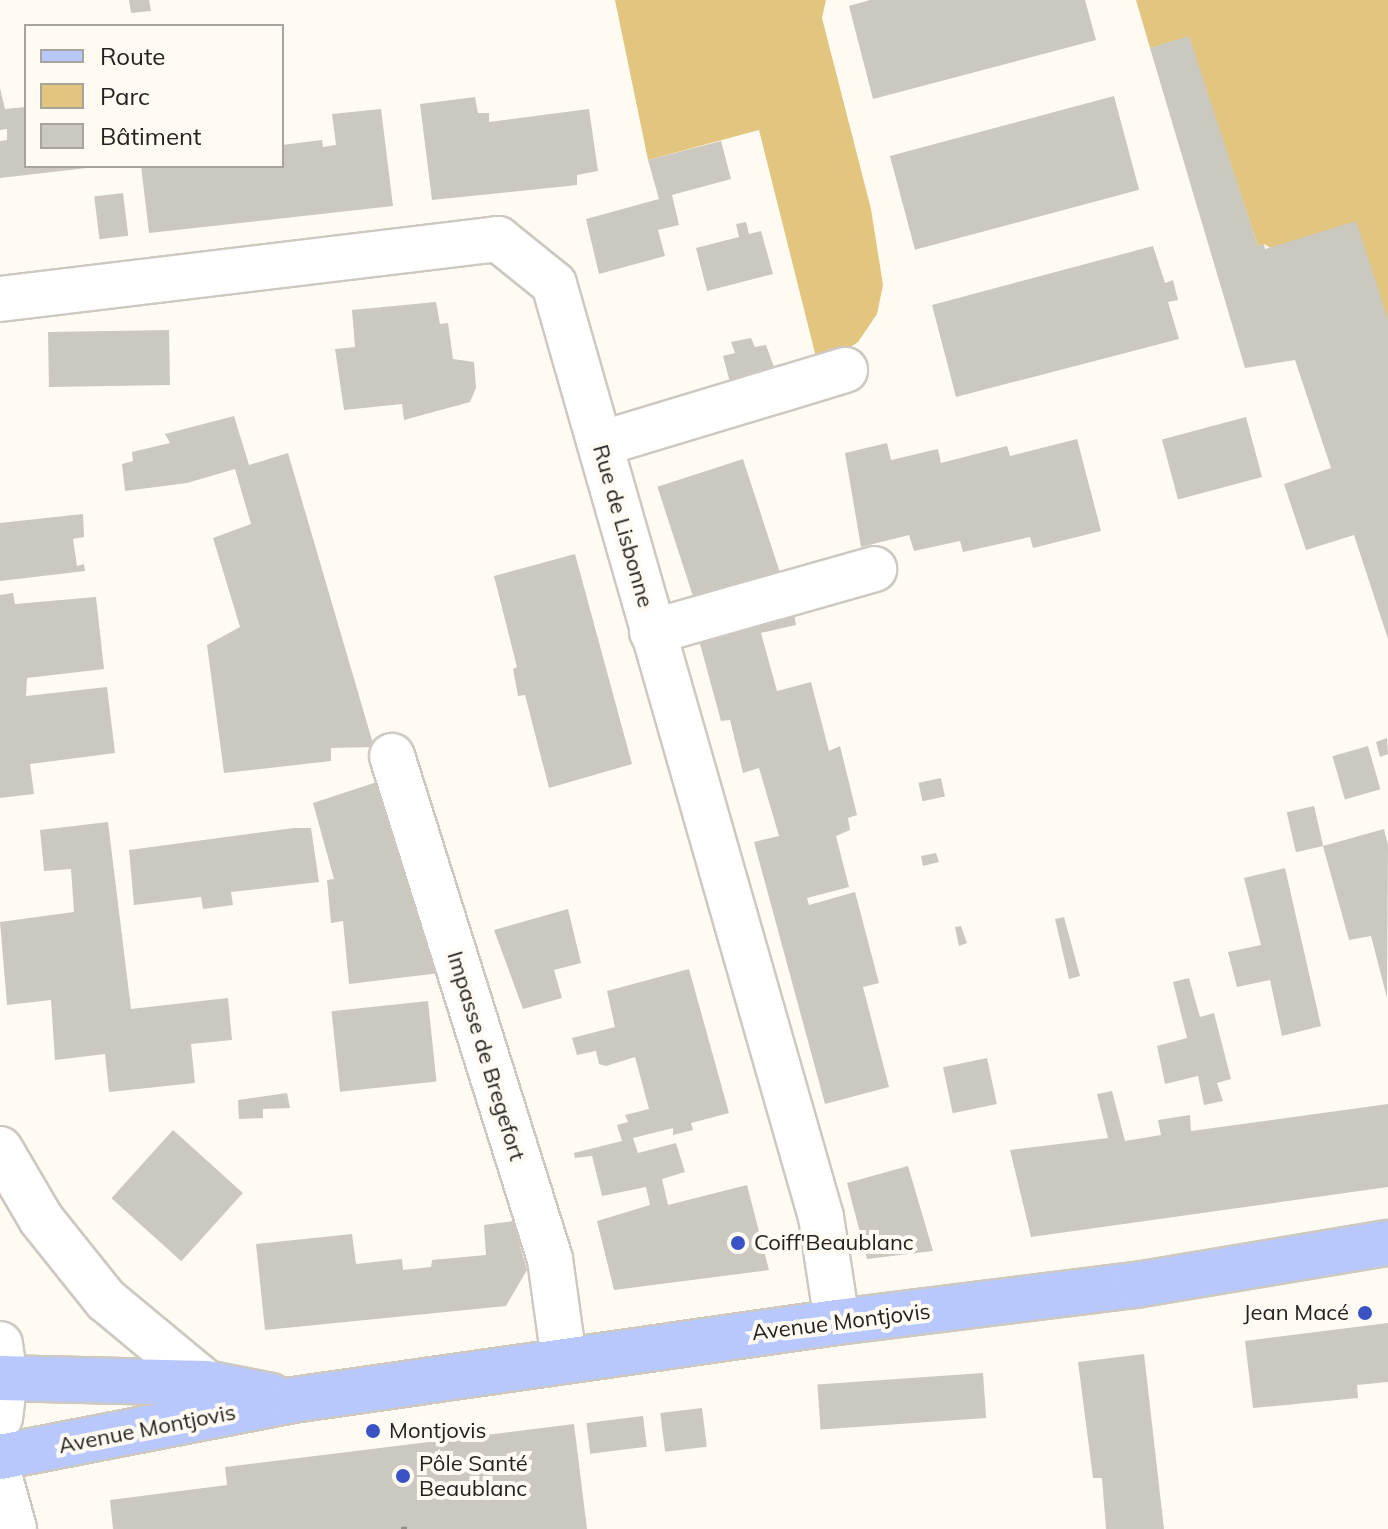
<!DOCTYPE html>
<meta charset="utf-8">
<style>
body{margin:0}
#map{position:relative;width:1388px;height:1529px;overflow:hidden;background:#fffbf3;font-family:Mulish,sans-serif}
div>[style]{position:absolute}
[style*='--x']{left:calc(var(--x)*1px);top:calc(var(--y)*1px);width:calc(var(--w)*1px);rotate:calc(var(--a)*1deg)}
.green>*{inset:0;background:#e2c57f}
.building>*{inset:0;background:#cbc8c0;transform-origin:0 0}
.path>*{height:5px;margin-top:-2.5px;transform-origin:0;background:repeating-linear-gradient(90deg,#918e89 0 6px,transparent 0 12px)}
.roads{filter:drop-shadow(2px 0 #cdc9c1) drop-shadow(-2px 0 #cdc9c1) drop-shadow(0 2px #cdc9c1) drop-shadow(0 -2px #cdc9c1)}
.minor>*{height:44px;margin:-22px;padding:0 22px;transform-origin:22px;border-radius:22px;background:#fff}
.major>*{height:44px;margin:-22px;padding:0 22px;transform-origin:22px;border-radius:22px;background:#b8c8fd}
.dots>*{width:22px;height:22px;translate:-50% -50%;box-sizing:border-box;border:4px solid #fffbf3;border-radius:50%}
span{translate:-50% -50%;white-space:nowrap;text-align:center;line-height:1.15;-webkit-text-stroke:8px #fffbf3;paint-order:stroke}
.street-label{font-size:22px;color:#23221f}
.poi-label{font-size:22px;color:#23221f}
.left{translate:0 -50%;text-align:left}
.right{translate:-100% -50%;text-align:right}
.legend{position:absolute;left:24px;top:24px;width:260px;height:144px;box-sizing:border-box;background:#fffbf3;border:2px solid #a7a49e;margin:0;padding:10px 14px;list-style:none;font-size:24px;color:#23221f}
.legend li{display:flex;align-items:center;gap:16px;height:40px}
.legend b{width:40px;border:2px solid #a7a49e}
</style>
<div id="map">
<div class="green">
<div style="clip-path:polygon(615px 0,826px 0,822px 18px,871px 209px,883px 285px,877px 314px,858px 342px,839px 355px,816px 357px,759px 130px,648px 160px)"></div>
<div style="clip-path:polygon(1136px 0,1388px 0,1388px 319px,1264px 244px,1258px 246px,1188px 37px,1150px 48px)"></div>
</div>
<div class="building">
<div style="clip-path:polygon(129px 0,149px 0,151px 11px,131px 13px)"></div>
<div style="clip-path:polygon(870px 0,1085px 0,1096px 40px,873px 99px,849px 6px)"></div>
<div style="clip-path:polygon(1189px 36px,1258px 246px,1264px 244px,1265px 249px,1356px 221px,1388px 319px,1388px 639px,1354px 535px,1306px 550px,1284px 484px,1331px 468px,1295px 360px,1245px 368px,1150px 48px)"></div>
<div style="clip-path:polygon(0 88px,5px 109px,26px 107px,26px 166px,87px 168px,0 178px,0 141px,7px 140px,7px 129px,0 130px)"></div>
<div style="left:1114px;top:96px;width:97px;height:232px;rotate:75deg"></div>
<div style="clip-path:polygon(475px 97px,478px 113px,489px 113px,489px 122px,589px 109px,598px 171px,577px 175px,577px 185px,432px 200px,420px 104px)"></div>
<div style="clip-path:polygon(381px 109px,393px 206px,149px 233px,141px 166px,282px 166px,282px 145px,322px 140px,323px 147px,336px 145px,332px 114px)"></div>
<div style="clip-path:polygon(721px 141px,731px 179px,672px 195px,679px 225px,658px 230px,665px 256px,599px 274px,586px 219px,659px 199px,648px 160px)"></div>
<div style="left:123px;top:193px;width:43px;height:29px;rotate:83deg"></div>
<div style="clip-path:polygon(746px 222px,749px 234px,761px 231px,773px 274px,707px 291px,696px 248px,739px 237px,736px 224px)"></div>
<div style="clip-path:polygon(1153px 246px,1165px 283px,1173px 280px,1178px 300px,1168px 302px,1179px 339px,956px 397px,932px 305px)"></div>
<div style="clip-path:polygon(436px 302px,440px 324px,448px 323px,453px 359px,474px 362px,476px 388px,470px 402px,404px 420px,402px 404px,344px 410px,335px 349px,355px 347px,352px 310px)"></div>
<div style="left:169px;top:330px;width:55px;height:121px;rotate:89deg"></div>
<div style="clip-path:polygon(751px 338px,755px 347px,766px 345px,775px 370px,732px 390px,723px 356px,735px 353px,731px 342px)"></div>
<div style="clip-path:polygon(234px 416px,249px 465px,288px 453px,374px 747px,331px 748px,331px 761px,224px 773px,207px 645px,240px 627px,213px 538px,251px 524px,235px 469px,187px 483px,125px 491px,122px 464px,133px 461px,132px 452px,170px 443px,165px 434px)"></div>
<div style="left:1246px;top:417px;width:62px;height:87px;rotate:75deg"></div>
<div style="clip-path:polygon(1077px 439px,1101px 531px,1033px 548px,1030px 537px,963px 552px,960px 541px,914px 551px,909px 535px,861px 547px,845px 453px,887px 443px,891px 460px,938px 449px,941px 463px,1007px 446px,1010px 456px)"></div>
<div style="left:743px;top:459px;width:133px;height:90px;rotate:72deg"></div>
<div style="clip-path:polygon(83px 514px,84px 537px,73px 539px,77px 566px,84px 564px,85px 571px,0 581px,0 523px)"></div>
<div style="clip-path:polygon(575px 554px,632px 764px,549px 788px,525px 695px,518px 696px,513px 669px,517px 667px,494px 576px)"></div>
<div style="clip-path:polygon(13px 593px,15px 604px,96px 597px,104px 669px,27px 678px,26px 696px,107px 687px,115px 753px,30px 764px,34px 794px,0 798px,0 595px)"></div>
<div style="clip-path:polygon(793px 609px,796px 625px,761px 633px,777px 691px,811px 682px,829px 751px,840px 746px,857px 815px,848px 818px,850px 830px,836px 836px,849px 887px,807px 898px,809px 905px,855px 892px,879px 983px,863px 987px,889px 1087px,825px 1104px,754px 842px,779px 836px,759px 768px,743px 773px,730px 720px,721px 721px,697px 633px)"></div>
<div style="clip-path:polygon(1387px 738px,1388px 754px,1380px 757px,1376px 742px)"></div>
<div style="left:1368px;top:746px;width:45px;height:37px;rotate:74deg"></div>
<div style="left:941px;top:778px;width:19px;height:23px;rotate:78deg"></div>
<div style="clip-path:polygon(383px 780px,440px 973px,349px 984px,343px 921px,331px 923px,327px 880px,334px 879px,313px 803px)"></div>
<div style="left:1314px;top:806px;width:41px;height:28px;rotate:77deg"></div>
<div style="clip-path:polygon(108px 822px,131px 1009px,228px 998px,232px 1040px,191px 1044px,195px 1083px,109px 1092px,105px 1054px,55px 1060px,51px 1000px,7px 1005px,0 922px,74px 912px,71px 869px,44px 871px,40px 830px)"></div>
<div style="clip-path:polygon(294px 828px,311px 828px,319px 882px,231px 892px,233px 905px,203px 909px,201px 897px,134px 905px,129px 850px)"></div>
<div style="clip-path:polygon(1384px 829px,1388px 845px,1387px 998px,1371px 936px,1349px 940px,1323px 846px)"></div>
<div style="clip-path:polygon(936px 853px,939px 862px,923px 866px,921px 856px)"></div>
<div style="clip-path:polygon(1285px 868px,1321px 1026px,1282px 1036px,1270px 980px,1237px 987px,1228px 952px,1261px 945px,1244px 878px)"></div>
<div style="clip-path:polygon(568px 909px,581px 963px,554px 970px,562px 998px,523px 1009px,494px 930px)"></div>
<div style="clip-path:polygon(1064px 917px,1080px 976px,1069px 979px,1055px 919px)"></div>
<div style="clip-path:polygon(961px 926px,967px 943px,959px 946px,955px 927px)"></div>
<div style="clip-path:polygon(689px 969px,729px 1113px,691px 1123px,693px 1130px,673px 1135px,673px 1128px,633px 1138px,638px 1153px,676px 1143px,685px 1172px,662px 1179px,668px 1205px,747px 1185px,769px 1270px,614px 1290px,597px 1221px,650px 1205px,646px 1187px,602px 1196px,592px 1156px,575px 1158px,574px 1153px,622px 1141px,617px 1125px,628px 1122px,625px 1115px,649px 1109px,635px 1057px,606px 1066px,599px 1064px,596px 1051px,577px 1055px,572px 1038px,615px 1027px,607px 991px)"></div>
<div style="clip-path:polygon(1189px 978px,1200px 1017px,1214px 1013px,1231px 1079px,1217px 1083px,1223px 1101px,1204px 1105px,1198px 1076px,1165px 1084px,1157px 1046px,1187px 1038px,1173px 982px)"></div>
<div style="left:428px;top:1001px;width:81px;height:97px;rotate:84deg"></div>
<div style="left:987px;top:1058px;width:47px;height:45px;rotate:78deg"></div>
<div style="clip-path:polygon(1112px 1091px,1125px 1141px,1161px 1135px,1158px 1120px,1190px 1115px,1191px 1131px,1388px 1104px,1388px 1187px,1031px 1237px,1010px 1150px,1108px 1138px,1097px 1094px)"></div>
<div style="clip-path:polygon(287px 1093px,290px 1108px,263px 1109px,263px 1118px,239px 1119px,238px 1100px)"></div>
<div style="left:173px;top:1130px;width:94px;height:92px;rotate:42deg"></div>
<div style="clip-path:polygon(908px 1166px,933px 1251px,867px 1259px,847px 1183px)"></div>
<div style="clip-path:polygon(513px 1221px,527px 1270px,506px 1306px,265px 1330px,256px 1244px,352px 1234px,356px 1264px,402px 1259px,403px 1270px,431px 1267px,432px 1260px,486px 1255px,484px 1225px)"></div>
<div style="clip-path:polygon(1388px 1323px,1388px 1382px,1357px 1385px,1358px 1398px,1253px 1408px,1245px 1341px)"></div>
<div style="clip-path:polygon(1144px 1354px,1164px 1529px,1106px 1529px,1102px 1478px,1093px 1478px,1078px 1362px)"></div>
<div style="left:983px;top:1373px;width:45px;height:166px;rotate:86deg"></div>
<div style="left:702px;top:1408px;width:39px;height:42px;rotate:83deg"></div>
<div style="left:643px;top:1416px;width:31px;height:57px;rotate:83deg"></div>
<div style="clip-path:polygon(574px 1424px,587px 1529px,113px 1529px,110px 1500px,227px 1485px,225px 1467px)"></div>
</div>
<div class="path">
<div style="--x:401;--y:1529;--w:11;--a:-5"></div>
</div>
<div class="roads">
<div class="minor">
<div style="--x:0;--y:299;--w:502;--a:-6.87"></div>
<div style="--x:498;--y:239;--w:72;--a:38.8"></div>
<div style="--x:554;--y:284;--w:970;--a:74.03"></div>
<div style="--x:821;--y:1217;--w:106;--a:81.3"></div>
<div style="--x:600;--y:444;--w:256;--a:-16.8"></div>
<div style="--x:652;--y:632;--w:231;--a:-15.8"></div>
<div style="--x:392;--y:756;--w:527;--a:72.56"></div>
<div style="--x:550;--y:1259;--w:102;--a:82.1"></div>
<div style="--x:0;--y:1149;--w:81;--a:59.6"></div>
<div style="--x:41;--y:1219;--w:104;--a:51.3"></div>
<div style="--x:106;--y:1300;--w:130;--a:39.7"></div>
<div style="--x:0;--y:1344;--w:34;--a:82"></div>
<div style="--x:5;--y:1378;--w:40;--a:97.1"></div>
<div style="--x:0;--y:1478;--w:53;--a:74.6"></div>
</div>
<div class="major">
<div style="--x:0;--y:1378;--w:206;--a:1.4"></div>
<div style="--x:206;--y:1383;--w:66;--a:11.3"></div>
<div style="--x:0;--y:1457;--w:298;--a:-11"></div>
<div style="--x:293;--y:1400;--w:550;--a:-8.16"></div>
<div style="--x:837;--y:1322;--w:301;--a:-7.1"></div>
<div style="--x:1136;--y:1285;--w:255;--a:-9.5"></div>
</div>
</div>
<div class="dots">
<div style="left:738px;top:1243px;background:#3b52c5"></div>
<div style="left:1365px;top:1313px;background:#3b52c5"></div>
<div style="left:373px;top:1431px;background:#3b52c5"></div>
<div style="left:403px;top:1476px;background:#3b52c5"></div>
</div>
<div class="street-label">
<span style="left:623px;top:526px;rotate:74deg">Rue de Lisbonne</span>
<span style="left:486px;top:1056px;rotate:73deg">Impasse de Bregefort</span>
<span style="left:841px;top:1322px;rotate:-7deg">Avenue Montjovis</span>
<span style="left:147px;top:1429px;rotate:-11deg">Avenue Montjovis</span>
</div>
<div class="poi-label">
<span class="left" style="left:754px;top:1243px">Coiff'Beaublanc</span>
<span class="right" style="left:1349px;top:1313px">Jean Macé</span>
<span class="left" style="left:389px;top:1431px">Montjovis</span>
<span class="left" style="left:419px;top:1476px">Pôle Santé<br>Beaublanc</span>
</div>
<ul class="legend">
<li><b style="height:10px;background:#b8c8fd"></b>Route</li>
<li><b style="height:22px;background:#e2c57f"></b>Parc</li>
<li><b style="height:22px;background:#cbc8c0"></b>Bâtiment</li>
</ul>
</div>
